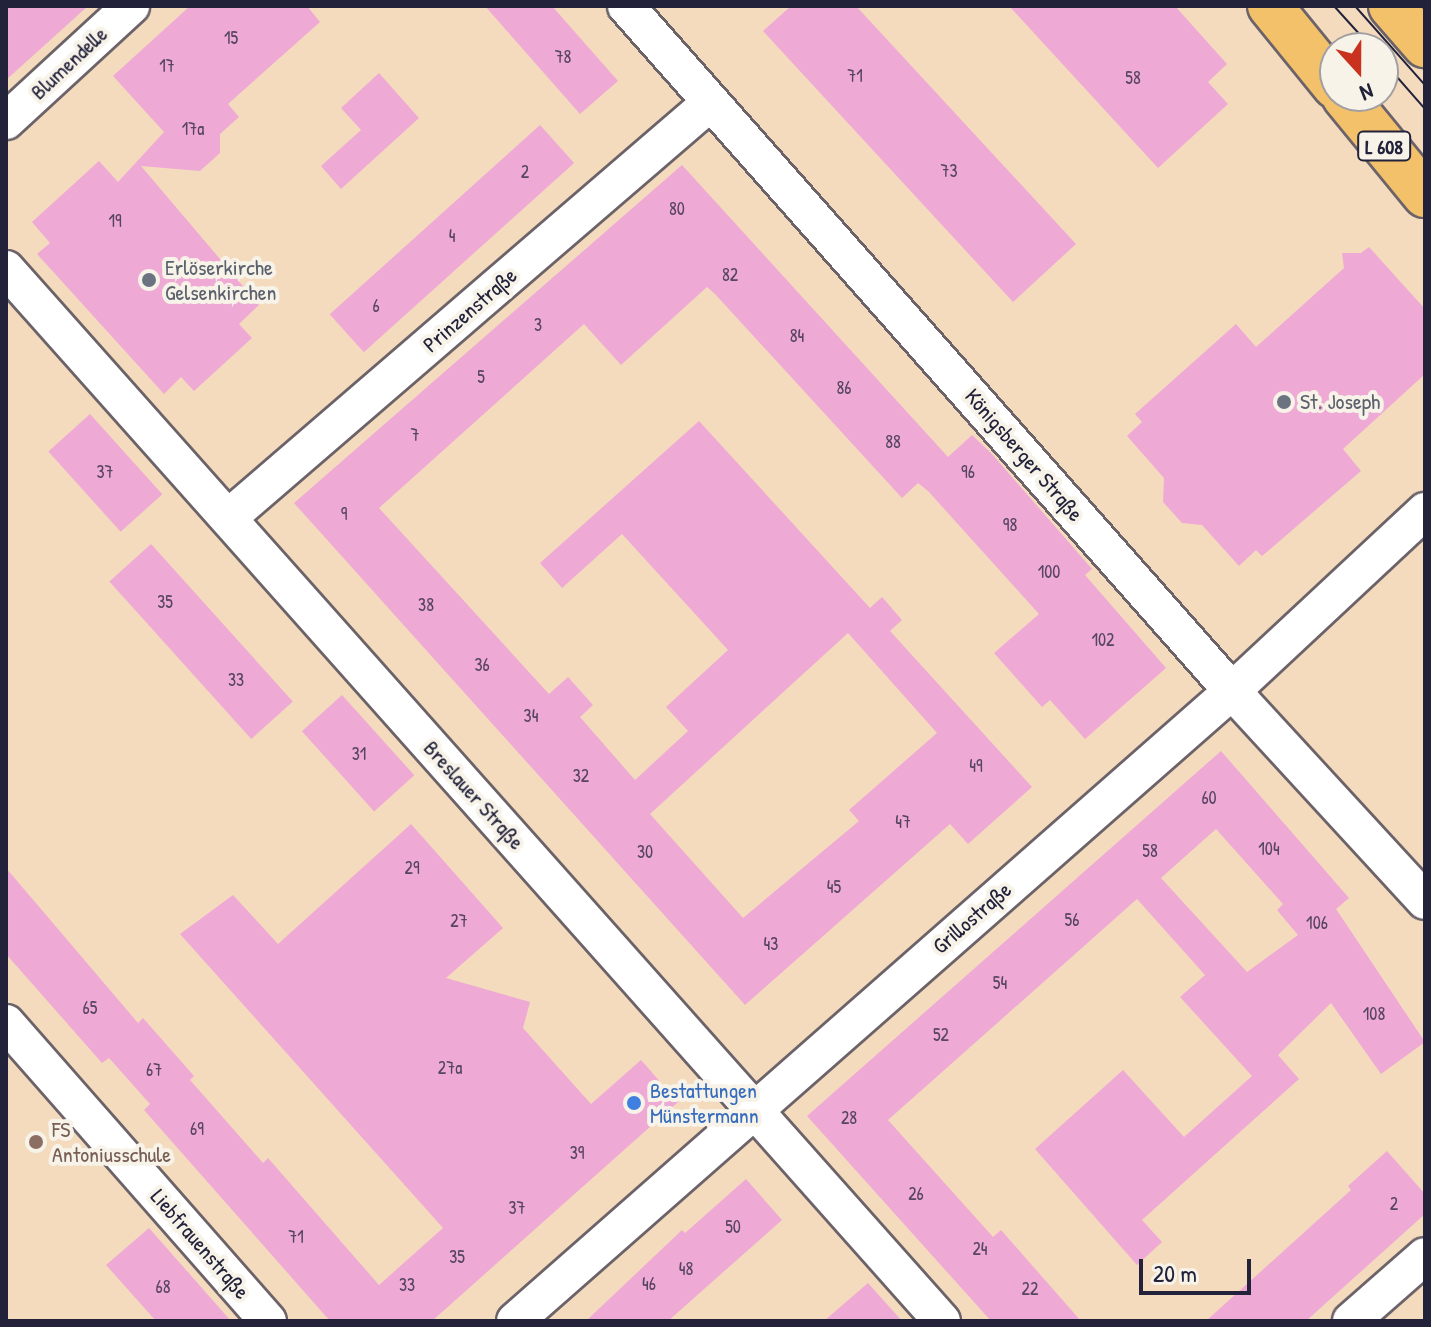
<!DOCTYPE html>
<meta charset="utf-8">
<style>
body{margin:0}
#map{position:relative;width:1431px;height:1327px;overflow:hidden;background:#f4dbbe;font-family:"Patrick Hand",sans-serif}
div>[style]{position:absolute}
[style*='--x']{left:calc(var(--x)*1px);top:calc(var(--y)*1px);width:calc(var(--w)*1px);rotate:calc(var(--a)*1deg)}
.building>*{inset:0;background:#efa9d5;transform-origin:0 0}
.roads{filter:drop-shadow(2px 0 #6c6369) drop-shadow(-2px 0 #6c6369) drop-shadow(0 2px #6c6369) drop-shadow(0 -2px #6c6369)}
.minor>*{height:36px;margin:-18px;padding:0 18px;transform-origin:18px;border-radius:18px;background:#fff}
.primary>*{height:44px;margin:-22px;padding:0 22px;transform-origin:22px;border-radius:22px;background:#f4c16b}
.tram>*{height:2px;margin:-1px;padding:0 1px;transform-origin:1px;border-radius:1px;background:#22223b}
.dots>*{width:22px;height:22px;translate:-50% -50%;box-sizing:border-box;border:4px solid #f7f3e8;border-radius:50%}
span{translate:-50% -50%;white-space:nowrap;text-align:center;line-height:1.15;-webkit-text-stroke:8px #f7f3e8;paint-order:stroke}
.number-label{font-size:18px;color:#554462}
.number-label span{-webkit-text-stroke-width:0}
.shield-label span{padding:2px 6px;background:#f7f3e8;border:2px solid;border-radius:6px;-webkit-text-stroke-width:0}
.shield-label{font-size:20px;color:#22223b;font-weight:700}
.street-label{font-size:22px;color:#22223b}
.worship-label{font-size:22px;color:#5b616d}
.left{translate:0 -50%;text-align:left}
.shop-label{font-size:22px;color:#366cbe}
.education-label{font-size:22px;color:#785e54}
.frame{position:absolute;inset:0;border:8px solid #22223b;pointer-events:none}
.north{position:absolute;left:1319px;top:32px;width:80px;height:80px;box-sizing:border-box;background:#f7f3e8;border:2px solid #a29fa3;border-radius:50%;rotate:159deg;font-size:22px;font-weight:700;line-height:32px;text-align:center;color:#22223b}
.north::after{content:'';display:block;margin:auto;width:28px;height:36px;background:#c8321e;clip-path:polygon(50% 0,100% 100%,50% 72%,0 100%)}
.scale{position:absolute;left:1139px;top:1259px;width:112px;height:36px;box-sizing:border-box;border:4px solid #22223b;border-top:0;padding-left:10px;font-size:24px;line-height:28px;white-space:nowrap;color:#22223b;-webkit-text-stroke:6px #f7f3e8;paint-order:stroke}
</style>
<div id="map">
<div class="building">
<div style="clip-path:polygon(6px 6px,88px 6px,6px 80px)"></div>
<div style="clip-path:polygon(190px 6px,307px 6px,320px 22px,228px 104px,239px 117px,220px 134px,220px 153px,200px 171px,141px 166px,259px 305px,239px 324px,252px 338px,194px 391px,181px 377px,164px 394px,37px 254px,50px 243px,32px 222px,99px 161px,118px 182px,164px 132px,113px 76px)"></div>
<div style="clip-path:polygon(485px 6px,552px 6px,618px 81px,580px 114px)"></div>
<div style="clip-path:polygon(791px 6px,856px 6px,1076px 244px,1013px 302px,763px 31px)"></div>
<div style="clip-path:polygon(1009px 6px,1175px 6px,1227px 64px,1208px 82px,1228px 104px,1158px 168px)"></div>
<div style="clip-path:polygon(379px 73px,419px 118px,341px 189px,321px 166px,361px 130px,341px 108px)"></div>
<div style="left:540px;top:125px;width:51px;height:283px;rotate:48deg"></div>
<div style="clip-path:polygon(evenodd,682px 165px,948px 457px,972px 435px,992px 454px,1092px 569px,1085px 575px,1166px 668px,1085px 739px,1050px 700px,1042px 707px,994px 653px,1039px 614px,928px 491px,918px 483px,902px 498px,715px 294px,707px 287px,621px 365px,584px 324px,379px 508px,549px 694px,568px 677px,593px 705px,580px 717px,635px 780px,688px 731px,666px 707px,728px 650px,622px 534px,562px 588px,540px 563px,699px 421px,870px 608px,882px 597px,902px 620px,890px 631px,1032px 787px,968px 844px,950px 824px,745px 1005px,294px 503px,682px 165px,848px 633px,937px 733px,849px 810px,859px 821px,743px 918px,650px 814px,848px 633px)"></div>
<div style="clip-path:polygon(1369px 247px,1425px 309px,1425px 374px,1343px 449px,1361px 471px,1262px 556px,1256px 550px,1239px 566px,1202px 525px,1182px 523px,1163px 502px,1164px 478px,1127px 436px,1142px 422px,1135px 414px,1236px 324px,1256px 347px,1344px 268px,1342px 253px,1361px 253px)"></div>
<div style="left:90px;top:414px;width:108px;height:56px;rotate:48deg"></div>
<div style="left:151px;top:544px;width:212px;height:56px;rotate:48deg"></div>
<div style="left:342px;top:695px;width:108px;height:54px;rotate:48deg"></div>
<div style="clip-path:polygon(evenodd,1221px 751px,1349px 898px,1336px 909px,1425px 1042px,1381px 1074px,1331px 1003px,1278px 1055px,1299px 1079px,1142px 1220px,1162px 1242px,1137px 1265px,1035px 1149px,1123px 1070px,1184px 1137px,1252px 1076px,1180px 997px,1205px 975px,1137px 899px,888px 1120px,993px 1237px,1001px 1230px,1081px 1321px,991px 1321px,807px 1116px,1221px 751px,1216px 829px,1283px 904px,1277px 910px,1298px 935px,1247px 972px,1161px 878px,1216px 829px)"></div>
<div style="clip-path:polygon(411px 824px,503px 928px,446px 978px,530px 1002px,523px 1028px,591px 1104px,641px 1060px,678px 1102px,432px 1321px,330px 1321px,144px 1110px,150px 1104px,109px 1058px,102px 1063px,6px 954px,6px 868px,138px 1023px,143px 1018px,194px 1076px,190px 1080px,263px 1163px,268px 1158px,379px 1285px,443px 1228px,180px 934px,233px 895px,278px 944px)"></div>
<div style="clip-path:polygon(1387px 1151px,1425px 1194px,1425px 1214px,1306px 1321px,1206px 1321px,1351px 1190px,1348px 1186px)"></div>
<div style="clip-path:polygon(746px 1179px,782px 1220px,668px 1321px,586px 1321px,682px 1230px,685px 1233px)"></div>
<div style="clip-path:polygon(149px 1228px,231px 1321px,156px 1321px,106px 1265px)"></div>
<div style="clip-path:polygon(868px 1283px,902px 1321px,824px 1321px)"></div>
</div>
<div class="roads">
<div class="minor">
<div style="--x:626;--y:6;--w:915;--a:48.5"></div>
<div style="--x:1232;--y:691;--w:285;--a:47.4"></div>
<div style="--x:6;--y:121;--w:170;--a:-42.6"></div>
<div style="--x:6;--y:269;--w:1408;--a:48.34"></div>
<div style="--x:228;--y:518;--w:637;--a:-40.74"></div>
<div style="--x:6;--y:1023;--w:397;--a:48.7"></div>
<div style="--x:515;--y:1321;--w:954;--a:-41.3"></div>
<div style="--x:1232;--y:691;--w:264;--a:-43"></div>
<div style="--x:1351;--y:1321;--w:98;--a:-41.3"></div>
</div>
<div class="primary">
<div style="--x:1270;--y:6;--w:103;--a:50.9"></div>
<div style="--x:1391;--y:6;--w:52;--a:48.9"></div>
<div style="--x:1344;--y:96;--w:128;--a:50.7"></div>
</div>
</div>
<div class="tram">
<div style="--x:1334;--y:6;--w:57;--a:47.9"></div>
<div style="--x:1355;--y:6;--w:106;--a:48.5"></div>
<div style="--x:1383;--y:61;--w:64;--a:48.8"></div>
</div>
<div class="dots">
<div style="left:149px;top:280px;background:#6b7280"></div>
<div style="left:1284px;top:402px;background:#6b7280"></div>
<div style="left:634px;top:1103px;background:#3f7fe0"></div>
<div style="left:36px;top:1142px;background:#8d6e63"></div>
</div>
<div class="number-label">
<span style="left:231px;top:38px">15</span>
<span style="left:563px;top:57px">78</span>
<span style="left:167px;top:66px">17</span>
<span style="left:855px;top:76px">71</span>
<span style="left:1133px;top:78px">58</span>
<span style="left:193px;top:129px">17a</span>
<span style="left:949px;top:171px">73</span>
<span style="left:525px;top:172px">2</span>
<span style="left:677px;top:209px">80</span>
<span style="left:115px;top:221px">19</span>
<span style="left:452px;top:236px">4</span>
<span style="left:730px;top:275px">82</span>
<span style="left:376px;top:306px">6</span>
<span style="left:538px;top:325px">3</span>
<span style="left:797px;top:336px">84</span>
<span style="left:481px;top:377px">5</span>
<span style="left:844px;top:388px">86</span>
<span style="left:415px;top:435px">7</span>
<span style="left:893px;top:442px">88</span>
<span style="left:105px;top:472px">37</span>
<span style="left:968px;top:472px">96</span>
<span style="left:344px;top:514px">9</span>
<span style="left:1010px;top:525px">98</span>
<span style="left:1049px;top:572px">100</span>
<span style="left:165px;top:602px">35</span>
<span style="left:426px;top:605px">38</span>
<span style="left:1103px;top:640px">102</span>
<span style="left:482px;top:665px">36</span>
<span style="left:236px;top:680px">33</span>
<span style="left:531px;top:716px">34</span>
<span style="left:359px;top:754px">31</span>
<span style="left:976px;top:766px">49</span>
<span style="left:581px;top:776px">32</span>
<span style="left:1209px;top:798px">60</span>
<span style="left:903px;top:822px">47</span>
<span style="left:1269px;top:849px">104</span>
<span style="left:1150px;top:851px">58</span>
<span style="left:645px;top:852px">30</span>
<span style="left:412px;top:868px">29</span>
<span style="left:834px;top:887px">45</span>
<span style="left:1072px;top:920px">56</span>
<span style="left:459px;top:921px">27</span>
<span style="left:1317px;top:923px">106</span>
<span style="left:771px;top:944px">43</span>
<span style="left:1000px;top:983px">54</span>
<span style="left:90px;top:1008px">65</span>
<span style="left:1374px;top:1014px">108</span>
<span style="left:941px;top:1035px">52</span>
<span style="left:450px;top:1068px">27a</span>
<span style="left:154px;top:1070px">67</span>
<span style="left:849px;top:1118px">28</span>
<span style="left:197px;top:1129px">69</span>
<span style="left:577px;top:1153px">39</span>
<span style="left:916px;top:1194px">26</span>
<span style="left:1394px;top:1204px">2</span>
<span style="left:517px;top:1208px">37</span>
<span style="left:733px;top:1227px">50</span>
<span style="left:296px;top:1237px">71</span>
<span style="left:980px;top:1249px">24</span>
<span style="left:457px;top:1257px">35</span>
<span style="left:686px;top:1269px">48</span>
<span style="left:649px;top:1284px">46</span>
<span style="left:407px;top:1285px">33</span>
<span style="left:163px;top:1287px">68</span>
<span style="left:1030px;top:1289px">22</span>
</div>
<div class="shield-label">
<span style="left:1384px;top:146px">L 608</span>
</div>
<div class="street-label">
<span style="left:69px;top:63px;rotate:-43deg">Blumendelle</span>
<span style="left:470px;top:310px;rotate:-41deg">Prinzenstraße</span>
<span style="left:1024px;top:455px;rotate:49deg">Königsberger Straße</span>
<span style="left:474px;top:795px;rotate:48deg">Breslauer Straße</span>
<span style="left:972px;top:918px;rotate:-41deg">Grillostraße</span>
<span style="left:200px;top:1244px;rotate:49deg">Liebfrauenstraße</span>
</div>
<div class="worship-label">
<span class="left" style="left:165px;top:280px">Erlöserkirche<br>Gelsenkirchen</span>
<span class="left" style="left:1300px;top:402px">St. Joseph</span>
</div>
<div class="shop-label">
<span class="left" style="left:650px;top:1103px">Bestattungen<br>Münstermann</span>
</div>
<div class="education-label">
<span class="left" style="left:52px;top:1142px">FS<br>Antoniusschule</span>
</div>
<div class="frame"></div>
<div class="north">N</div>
<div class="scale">20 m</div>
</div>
